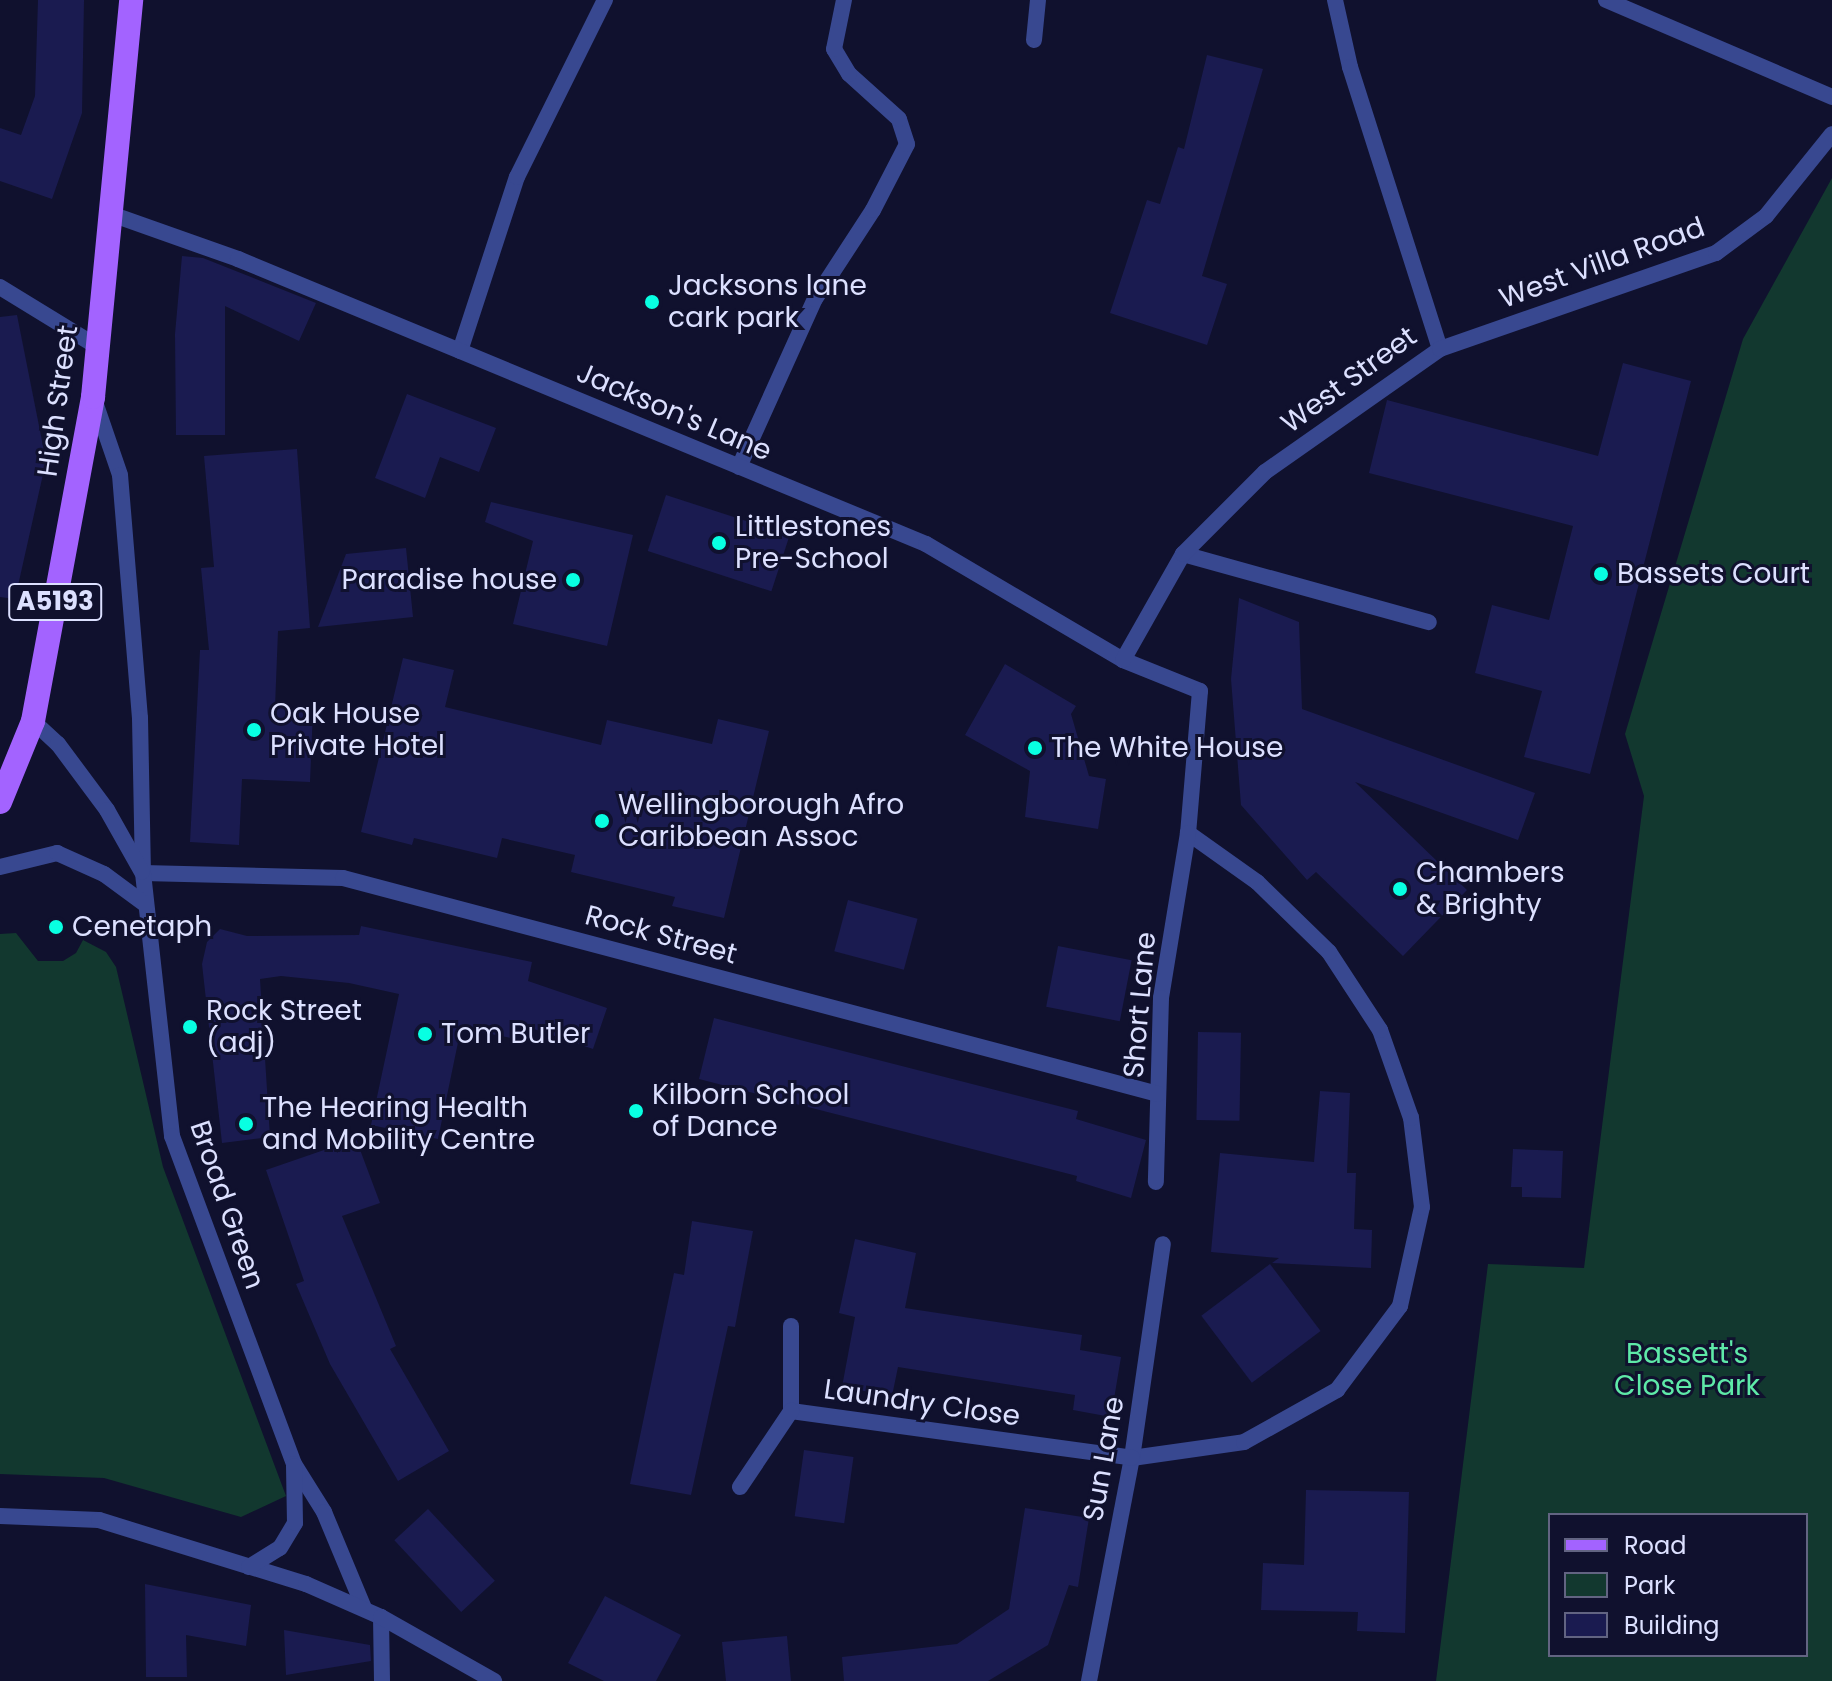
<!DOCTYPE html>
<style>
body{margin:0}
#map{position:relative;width:1832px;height:1681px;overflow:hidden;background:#10112e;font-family:Poppins,sans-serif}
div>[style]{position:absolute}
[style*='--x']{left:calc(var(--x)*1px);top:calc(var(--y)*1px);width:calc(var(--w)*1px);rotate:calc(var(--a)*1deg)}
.green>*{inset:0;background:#12382f}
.building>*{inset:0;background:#1a1b50;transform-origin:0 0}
.service>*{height:16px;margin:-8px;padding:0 8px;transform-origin:8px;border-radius:8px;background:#384890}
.minor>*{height:16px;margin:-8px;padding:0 8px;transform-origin:8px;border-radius:8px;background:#384890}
.tertiary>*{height:16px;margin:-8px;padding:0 8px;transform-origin:8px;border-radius:8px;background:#384890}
.primary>*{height:24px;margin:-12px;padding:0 12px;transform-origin:12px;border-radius:12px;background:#a363ff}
.dots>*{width:22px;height:22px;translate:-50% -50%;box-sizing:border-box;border:4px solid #10112e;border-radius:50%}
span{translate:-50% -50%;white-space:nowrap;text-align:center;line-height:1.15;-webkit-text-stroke:6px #10112e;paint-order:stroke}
.shield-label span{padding:2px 6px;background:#10112e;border:2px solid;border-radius:6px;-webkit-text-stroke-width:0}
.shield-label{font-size:26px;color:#dce0ff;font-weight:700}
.street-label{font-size:28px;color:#dce0ff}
.poi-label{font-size:28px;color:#dce0ff}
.left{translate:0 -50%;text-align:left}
.right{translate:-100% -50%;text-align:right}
.park-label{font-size:28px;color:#5ee9a8}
.legend{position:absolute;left:1548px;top:1513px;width:260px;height:144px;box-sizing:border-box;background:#10112e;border:2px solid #626482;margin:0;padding:10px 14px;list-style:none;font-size:24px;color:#dce0ff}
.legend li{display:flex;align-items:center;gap:16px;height:40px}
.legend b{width:40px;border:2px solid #626482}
</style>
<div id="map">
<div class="green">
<div style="clip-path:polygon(evenodd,1832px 178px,1832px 1681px,1436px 1681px,1488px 1264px,1584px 1268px,1644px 796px,1625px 734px,1743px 339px,1832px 178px,1806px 1515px,1806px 1655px,1550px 1655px,1550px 1515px,1806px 1515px)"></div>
<div style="clip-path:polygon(16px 933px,38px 961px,63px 961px,76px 953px,83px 940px,106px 952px,116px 967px,163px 1167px,286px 1496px,241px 1517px,104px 1478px,0 1474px,0 934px)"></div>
</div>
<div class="building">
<div style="clip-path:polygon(38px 0,84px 0,82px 113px,52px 199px,0 181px,0 128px,21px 135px,35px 96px)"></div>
<div style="clip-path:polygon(1207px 55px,1263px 69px,1202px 276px,1227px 284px,1207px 345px,1110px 313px,1147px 200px,1160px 204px,1178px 147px,1184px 149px)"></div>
<div style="clip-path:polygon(182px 256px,203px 258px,316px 303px,299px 341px,225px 306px,225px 435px,176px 435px,175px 334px)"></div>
<div style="clip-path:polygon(17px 315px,46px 461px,15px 599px,0 597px,0 317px)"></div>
<div style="clip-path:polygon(1623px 363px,1691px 381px,1590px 774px,1524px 757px,1542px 691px,1475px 673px,1492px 605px,1549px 620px,1573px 526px,1369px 473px,1387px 400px,1598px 456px)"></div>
<div style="clip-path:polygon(407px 394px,496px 428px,479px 472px,440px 457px,425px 498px,375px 478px)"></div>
<div style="clip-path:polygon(297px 449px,310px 628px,278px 631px,275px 707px,313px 710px,310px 782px,242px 779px,239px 845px,190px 842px,200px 650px,209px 650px,201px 568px,214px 567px,204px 456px)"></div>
<div style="left:666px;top:495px;width:130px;height:59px;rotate:18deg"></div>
<div style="clip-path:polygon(491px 502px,633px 535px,607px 646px,513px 624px,533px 541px,485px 522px)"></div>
<div style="clip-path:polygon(406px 548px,413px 617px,318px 627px,346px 554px)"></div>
<div style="clip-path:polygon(1239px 598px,1299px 622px,1302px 709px,1535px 793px,1518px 840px,1355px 782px,1467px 890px,1403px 956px,1316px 872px,1307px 880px,1241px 805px,1231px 679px)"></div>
<div style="clip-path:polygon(403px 658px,454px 670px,445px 707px,601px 745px,607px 720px,712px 744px,718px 719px,769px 731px,724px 918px,672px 906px,675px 897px,571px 872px,575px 855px,502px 838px,497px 858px,414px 838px,412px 845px,361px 832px)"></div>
<div style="clip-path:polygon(1005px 664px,1076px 706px,1071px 714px,1089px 776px,1106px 779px,1098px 829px,1025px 817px,1030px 771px,965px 735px)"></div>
<div style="left:848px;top:900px;width:72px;height:53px;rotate:15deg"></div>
<div style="clip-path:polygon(361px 926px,532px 962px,528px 981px,607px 1008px,593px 1049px,519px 1024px,516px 1039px,461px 1028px,438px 1139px,371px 1125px,399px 994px,349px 983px,281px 976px,260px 979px,270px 1137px,222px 1143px,202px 964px,207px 942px,220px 929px,247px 936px,359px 935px)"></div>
<div style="left:1058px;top:946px;width:75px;height:62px;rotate:11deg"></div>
<div style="clip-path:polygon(714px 1018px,1078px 1111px,1076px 1119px,1146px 1140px,1131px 1198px,1076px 1181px,1077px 1176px,699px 1079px)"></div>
<div style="left:1198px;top:1032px;width:43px;height:88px;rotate:1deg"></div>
<div style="clip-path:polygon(1320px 1091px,1350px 1093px,1347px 1173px,1356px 1173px,1354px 1229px,1372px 1230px,1371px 1268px,1272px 1263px,1279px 1258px,1211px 1252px,1220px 1153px,1314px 1162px)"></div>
<div style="clip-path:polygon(356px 1139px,380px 1203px,342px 1216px,396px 1346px,390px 1349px,449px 1451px,398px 1481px,330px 1364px,296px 1284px,304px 1281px,266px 1170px)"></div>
<div style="clip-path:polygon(1513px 1149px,1563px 1151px,1561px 1198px,1522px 1197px,1522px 1187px,1511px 1187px)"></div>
<div style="clip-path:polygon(692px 1221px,753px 1231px,735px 1327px,728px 1326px,691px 1495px,630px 1484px,674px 1273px,684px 1275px)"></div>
<div style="clip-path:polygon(855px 1239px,916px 1253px,905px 1308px,1082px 1335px,1080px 1350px,1121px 1357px,1111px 1417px,1073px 1410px,1075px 1395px,898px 1367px,892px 1396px,842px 1387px,855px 1317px,839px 1313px)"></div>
<div style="left:1270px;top:1264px;width:84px;height:86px;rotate:53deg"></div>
<div style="left:804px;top:1450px;width:50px;height:67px;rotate:8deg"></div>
<div style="clip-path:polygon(1306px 1490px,1409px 1492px,1405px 1633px,1357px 1631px,1358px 1612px,1261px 1610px,1263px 1563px,1304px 1565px)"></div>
<div style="clip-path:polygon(1025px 1508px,1089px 1518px,1078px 1587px,1069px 1585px,1048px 1645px,988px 1681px,844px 1681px,842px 1657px,957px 1644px,1009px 1609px)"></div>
<div style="left:428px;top:1509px;width:98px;height:46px;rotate:47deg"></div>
<div style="clip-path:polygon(145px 1584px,251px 1605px,246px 1646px,186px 1635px,187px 1677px,146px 1677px)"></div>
<div style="clip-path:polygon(605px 1596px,681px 1635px,656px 1681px,604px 1681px,568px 1663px)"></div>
<div style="clip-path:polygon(284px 1630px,370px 1645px,371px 1661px,286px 1675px)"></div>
<div style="clip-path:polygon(787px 1636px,791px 1681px,726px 1681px,722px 1642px)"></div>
</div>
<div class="service">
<div style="--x:1606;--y:0;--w:246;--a:23.2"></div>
<div style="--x:460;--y:351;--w:183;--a:-71.9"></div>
<div style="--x:517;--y:177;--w:198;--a:-63.6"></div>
<div style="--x:739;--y:467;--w:184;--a:-65.7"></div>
<div style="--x:815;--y:299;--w:106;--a:-56.9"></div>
<div style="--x:873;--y:210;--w:74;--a:-62.7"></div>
<div style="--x:907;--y:144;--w:26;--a:-108"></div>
<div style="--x:899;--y:119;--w:67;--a:-138"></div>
<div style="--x:849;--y:74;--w:29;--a:-121"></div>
<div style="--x:834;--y:49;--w:50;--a:-78.5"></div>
<div style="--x:1183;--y:554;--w:255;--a:15.5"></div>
<div style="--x:1132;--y:1458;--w:113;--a:-8.1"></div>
<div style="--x:1244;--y:1442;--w:107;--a:-29.2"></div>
<div style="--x:1337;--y:1390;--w:105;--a:-53.1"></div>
<div style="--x:1400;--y:1306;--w:101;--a:-77.5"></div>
<div style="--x:1422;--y:1207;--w:90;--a:-97"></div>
<div style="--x:1411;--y:1118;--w:93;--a:-109.4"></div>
<div style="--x:1380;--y:1030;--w:93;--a:-123.2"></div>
<div style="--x:1329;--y:952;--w:100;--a:-135.8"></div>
<div style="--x:1257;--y:882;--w:85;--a:-144.6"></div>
<div style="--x:1089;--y:1681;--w:227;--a:-79.1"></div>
<div style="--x:1132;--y:1458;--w:216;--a:-81.8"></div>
</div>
<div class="minor">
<div style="--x:1335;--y:0;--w:69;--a:77.4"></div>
<div style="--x:1350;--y:67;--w:296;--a:72.3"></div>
<div style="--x:1034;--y:40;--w:40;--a:-84.3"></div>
<div style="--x:111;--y:214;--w:135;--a:19.5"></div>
<div style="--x:238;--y:259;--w:745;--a:22.5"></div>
<div style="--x:926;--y:544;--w:229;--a:30.5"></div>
<div style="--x:1123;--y:660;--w:83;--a:21.9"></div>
<div style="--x:1200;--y:691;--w:143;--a:94.8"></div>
<div style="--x:1188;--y:833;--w:167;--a:99.3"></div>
<div style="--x:1161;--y:998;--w:184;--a:91.6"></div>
<div style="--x:0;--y:287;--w:115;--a:31.5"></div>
<div style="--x:1123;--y:660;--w:122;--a:-60.5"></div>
<div style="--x:1183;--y:554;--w:116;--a:-45"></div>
<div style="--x:1265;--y:472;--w:214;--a:-35.1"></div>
<div style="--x:1440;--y:349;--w:292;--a:-19.2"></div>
<div style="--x:1716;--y:253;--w:62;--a:-36.5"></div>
<div style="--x:1766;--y:216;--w:105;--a:-51.2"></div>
<div style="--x:143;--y:873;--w:200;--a:1.4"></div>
<div style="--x:343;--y:878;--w:843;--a:14.84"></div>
<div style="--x:791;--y:1326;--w:85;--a:90"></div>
<div style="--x:791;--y:1411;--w:344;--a:7.8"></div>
<div style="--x:740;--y:1487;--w:92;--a:-56.1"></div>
<div style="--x:381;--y:1617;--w:64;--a:89.1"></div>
</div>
<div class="tertiary">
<div style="--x:94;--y:399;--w:80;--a:71.1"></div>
<div style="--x:120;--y:475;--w:244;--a:85.3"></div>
<div style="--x:140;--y:718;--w:155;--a:88.9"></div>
<div style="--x:143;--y:873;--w:265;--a:83.7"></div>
<div style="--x:172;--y:1136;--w:350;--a:69.6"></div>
<div style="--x:294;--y:1464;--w:57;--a:58"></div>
<div style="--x:324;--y:1512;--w:104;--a:67.4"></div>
<div style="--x:33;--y:721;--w:34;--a:43"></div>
<div style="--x:58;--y:744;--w:82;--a:53.4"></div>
<div style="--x:107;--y:810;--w:71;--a:60.6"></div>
<div style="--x:0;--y:867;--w:59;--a:-13.8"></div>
<div style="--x:57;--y:853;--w:51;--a:24.1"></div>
<div style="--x:104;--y:874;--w:52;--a:36.4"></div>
<div style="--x:0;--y:1516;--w:99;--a:2.3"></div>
<div style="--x:99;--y:1520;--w:217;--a:17.2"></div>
<div style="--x:306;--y:1584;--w:82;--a:23.7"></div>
<div style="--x:381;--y:1617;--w:130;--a:29.5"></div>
<div style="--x:249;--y:1567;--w:36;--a:-32"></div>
<div style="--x:280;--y:1548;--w:29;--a:-59"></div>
<div style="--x:295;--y:1523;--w:57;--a:-91"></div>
</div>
<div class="primary">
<div style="--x:0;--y:802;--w:87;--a:-67.8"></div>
<div style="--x:33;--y:721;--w:330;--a:-79.5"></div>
<div style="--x:93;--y:397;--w:399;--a:-84.5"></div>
</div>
<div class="dots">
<div style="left:652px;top:302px;background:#08ffe2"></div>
<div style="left:719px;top:543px;background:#08ffe2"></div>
<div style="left:1601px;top:574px;background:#08ffe2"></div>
<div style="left:573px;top:580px;background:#08ffe2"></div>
<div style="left:254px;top:730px;background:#08ffe2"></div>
<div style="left:1035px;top:748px;background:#08ffe2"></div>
<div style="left:602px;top:821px;background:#08ffe2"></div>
<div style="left:1400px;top:889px;background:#08ffe2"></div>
<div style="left:56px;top:927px;background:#08ffe2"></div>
<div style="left:190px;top:1027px;background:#08ffe2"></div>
<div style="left:425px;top:1034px;background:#08ffe2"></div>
<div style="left:636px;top:1111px;background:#08ffe2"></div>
<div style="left:246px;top:1124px;background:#08ffe2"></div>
</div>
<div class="shield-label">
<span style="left:55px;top:602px">A5193</span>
</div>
<div class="street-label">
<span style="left:1602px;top:263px;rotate:-20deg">West Villa Road</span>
<span style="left:1349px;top:380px;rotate:-36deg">West Street</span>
<span style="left:58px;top:401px;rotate:-82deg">High Street</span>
<span style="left:674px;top:412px;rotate:23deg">Jackson's Lane</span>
<span style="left:661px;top:935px;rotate:15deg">Rock Street</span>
<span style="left:1140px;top:1005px;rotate:-85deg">Short Lane</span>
<span style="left:227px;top:1205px;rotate:71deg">Broad Green</span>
<span style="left:922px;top:1403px;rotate:8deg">Laundry Close</span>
<span style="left:1104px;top:1459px;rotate:-80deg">Sun Lane</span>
</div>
<div class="poi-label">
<span class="left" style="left:668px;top:302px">Jacksons lane<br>cark park</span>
<span class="left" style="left:735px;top:543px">Littlestones<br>Pre-School</span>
<span class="left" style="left:1617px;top:574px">Bassets Court</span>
<span class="right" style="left:557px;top:580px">Paradise house</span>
<span class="left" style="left:270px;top:730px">Oak House<br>Private Hotel</span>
<span class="left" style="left:1051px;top:748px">The White House</span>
<span class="left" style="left:618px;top:821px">Wellingborough Afro<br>Caribbean Assoc</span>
<span class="left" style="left:1416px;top:889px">Chambers<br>&amp; Brighty</span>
<span class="left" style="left:72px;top:927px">Cenetaph</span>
<span class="left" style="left:206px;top:1027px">Rock Street<br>(adj)</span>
<span class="left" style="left:441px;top:1034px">Tom Butler</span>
<span class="left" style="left:652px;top:1111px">Kilborn School<br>of Dance</span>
<span class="left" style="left:262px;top:1124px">The Hearing Health<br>and Mobility Centre</span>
</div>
<div class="park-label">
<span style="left:1687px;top:1370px">Bassett's<br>Close Park</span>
</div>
<ul class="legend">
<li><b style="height:10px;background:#a363ff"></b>Road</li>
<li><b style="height:22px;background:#12382f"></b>Park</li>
<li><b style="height:22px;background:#1a1b50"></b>Building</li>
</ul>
</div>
